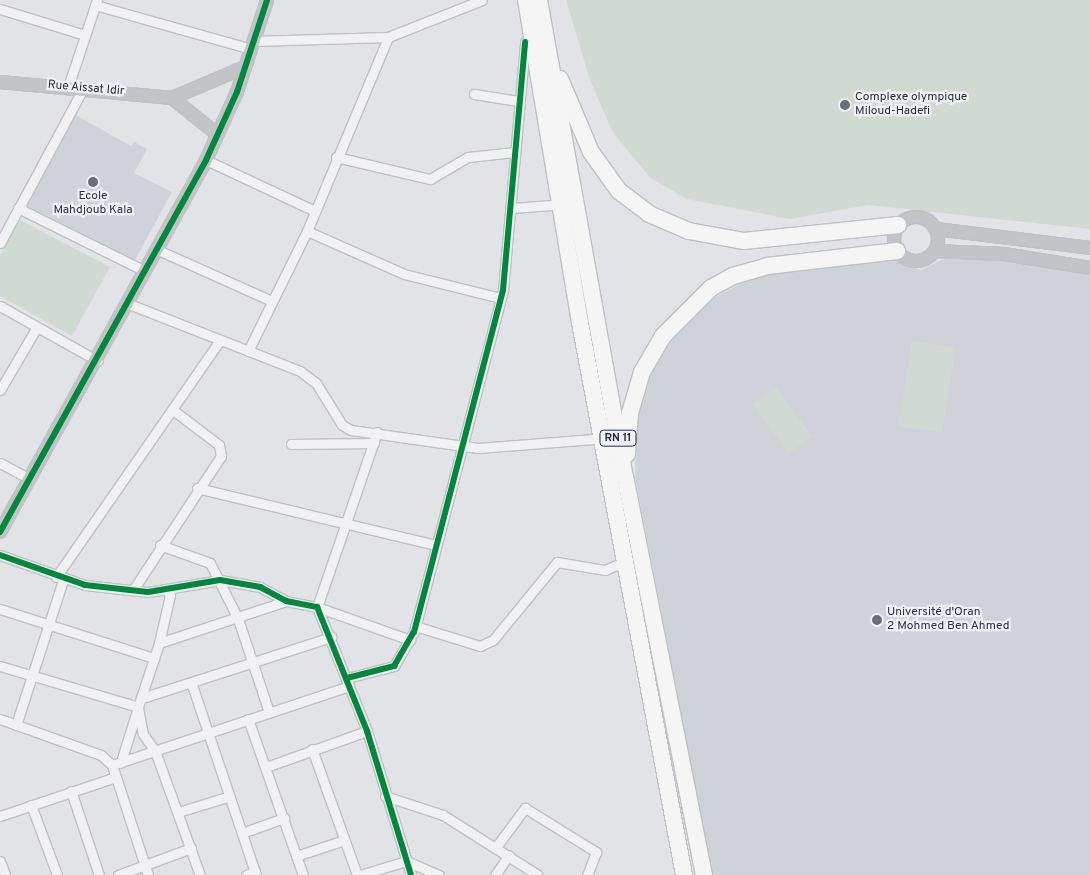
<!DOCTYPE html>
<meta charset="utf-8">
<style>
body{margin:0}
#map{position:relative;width:1090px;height:875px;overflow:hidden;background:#e1e3e6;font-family:Overpass,sans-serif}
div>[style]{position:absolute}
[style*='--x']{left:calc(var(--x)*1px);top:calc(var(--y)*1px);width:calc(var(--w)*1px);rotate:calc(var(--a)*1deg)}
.built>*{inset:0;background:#cfd2d9}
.green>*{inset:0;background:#d1dad2;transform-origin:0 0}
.roads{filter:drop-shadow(1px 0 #bfc1c4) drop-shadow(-1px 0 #bfc1c4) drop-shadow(0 1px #bfc1c4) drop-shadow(0 -1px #bfc1c4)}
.street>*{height:9px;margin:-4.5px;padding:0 4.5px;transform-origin:4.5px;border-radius:4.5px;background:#f1f1f3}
.secondary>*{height:12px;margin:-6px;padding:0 6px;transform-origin:6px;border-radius:6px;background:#c2c4c8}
.secondary>.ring{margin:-6px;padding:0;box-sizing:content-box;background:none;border:12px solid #c2c4c8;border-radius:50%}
.highway>*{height:16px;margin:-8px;padding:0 8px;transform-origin:8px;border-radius:8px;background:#f5f5f6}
.cycleway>*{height:6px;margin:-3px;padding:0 3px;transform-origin:3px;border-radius:3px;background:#00873e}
.dots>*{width:14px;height:14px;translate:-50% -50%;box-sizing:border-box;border:2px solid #eff1f6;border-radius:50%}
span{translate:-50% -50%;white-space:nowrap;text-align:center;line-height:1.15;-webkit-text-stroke:4.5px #eff1f6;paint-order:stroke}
.shield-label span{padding:1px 4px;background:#eff1f6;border:1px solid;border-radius:4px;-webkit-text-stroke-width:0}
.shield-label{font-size:11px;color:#292f3f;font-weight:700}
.street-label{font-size:12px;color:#292f3f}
.poi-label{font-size:12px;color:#292f3f}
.left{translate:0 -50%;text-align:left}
</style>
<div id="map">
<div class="built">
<div style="clip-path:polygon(70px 112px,131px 146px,134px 142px,147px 149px,134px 173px,172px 192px,135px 260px,21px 203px)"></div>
<div style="clip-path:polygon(957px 252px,1090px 268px,1090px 875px,712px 875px,635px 477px,638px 416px,654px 365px,675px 333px,710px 300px,751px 278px,825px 257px,878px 253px,921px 270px)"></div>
</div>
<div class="green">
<div style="clip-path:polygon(566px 0,1090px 0,1090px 229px,868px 205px,790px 219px,687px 199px,650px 178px,612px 131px,590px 80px)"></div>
<div style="clip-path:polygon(18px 219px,110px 267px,72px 336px,0 296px,0 256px)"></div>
<div style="left:912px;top:341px;width:44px;height:86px;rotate:9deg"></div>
<div style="left:776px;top:387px;width:61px;height:29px;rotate:54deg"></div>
</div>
<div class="roads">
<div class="street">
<div style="--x:95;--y:5;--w:163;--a:15.7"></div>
<div style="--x:0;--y:9;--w:89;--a:17"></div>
<div style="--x:254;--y:41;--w:134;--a:-1.7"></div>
<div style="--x:388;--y:37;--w:101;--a:-21.5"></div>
<div style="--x:68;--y:87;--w:92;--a:-71.6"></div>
<div style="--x:474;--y:94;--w:45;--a:9"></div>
<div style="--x:336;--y:157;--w:97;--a:13.2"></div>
<div style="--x:430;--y:179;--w:44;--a:-30.1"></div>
<div style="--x:468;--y:157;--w:47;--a:-6.1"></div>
<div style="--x:206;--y:160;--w:120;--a:25.1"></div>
<div style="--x:18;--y:208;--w:142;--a:26.4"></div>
<div style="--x:512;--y:208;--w:40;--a:-4.3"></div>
<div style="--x:307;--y:231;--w:106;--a:23.9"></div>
<div style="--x:404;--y:274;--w:100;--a:13.9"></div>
<div style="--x:0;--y:243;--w:175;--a:-61.7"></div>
<div style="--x:158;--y:250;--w:125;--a:24.1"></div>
<div style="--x:129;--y:304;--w:184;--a:21.4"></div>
<div style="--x:300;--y:371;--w:20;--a:37"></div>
<div style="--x:316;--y:383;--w:49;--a:58.2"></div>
<div style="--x:342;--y:425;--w:10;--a:29"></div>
<div style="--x:351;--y:430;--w:128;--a:8.1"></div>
<div style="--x:478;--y:448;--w:116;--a:-4.4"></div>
<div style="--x:0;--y:306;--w:112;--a:29.3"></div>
<div style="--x:248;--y:351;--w:134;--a:-63.8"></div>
<div style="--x:307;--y:231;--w:210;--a:-67.3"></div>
<div style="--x:0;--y:390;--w:73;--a:-59.6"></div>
<div style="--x:377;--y:432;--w:185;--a:108.9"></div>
<div style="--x:317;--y:607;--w:99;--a:19.5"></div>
<div style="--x:291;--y:444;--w:83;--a:-0.7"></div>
<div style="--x:0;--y:463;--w:34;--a:28"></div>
<div style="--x:197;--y:488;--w:246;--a:13.4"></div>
<div style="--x:160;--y:545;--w:53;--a:19.8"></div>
<div style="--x:210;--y:563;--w:63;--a:63.4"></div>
<div style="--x:238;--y:619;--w:98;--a:71.6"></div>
<div style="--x:0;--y:555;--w:90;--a:19.4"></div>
<div style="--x:85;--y:585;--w:63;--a:6.3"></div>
<div style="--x:148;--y:592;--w:73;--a:-9.5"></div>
<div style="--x:220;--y:580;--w:41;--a:9.9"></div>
<div style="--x:260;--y:587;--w:30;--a:28"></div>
<div style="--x:286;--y:601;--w:32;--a:11"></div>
<div style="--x:317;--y:607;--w:134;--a:68"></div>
<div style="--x:367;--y:731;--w:151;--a:73"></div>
<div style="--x:56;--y:577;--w:288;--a:-55.3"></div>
<div style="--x:165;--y:589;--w:8;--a:50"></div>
<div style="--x:170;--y:595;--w:49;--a:102.9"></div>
<div style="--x:159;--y:643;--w:67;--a:108.2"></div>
<div style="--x:138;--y:707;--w:27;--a:80"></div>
<div style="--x:143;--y:734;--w:21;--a:55"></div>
<div style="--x:155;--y:751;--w:132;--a:70.1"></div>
<div style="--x:133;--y:590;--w:160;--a:-56.7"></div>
<div style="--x:221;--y:456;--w:11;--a:-100"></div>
<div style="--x:219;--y:445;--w:58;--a:-142.7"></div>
<div style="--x:0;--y:609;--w:162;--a:17.7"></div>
<div style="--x:415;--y:626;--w:68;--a:17.1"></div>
<div style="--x:480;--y:646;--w:14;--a:-25"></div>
<div style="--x:493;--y:640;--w:101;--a:-50.6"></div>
<div style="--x:557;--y:562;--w:49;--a:9.5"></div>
<div style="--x:605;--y:570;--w:17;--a:-24"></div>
<div style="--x:159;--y:643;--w:134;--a:-18.3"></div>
<div style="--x:0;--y:666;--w:144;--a:16.5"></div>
<div style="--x:138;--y:707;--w:58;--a:107.2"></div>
<div style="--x:347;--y:678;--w:49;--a:-14.3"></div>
<div style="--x:394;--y:666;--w:39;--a:-60"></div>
<div style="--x:414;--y:632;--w:353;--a:-75.4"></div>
<div style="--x:503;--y:290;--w:249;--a:-84.9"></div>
<div style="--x:192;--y:685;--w:200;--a:71.4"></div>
<div style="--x:142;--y:698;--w:199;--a:-17.9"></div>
<div style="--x:0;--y:719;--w:107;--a:19.6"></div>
<div style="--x:101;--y:755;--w:15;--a:42"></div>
<div style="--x:112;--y:765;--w:116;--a:71.9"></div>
<div style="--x:248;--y:719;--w:165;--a:70.6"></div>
<div style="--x:16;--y:725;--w:152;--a:-72"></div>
<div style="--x:312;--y:749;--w:134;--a:70.3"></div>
<div style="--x:112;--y:765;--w:250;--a:-18.4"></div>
<div style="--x:266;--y:767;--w:107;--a:-19.6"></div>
<div style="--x:71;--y:791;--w:89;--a:71.6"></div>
<div style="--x:385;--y:796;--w:61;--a:18.1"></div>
<div style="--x:443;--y:815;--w:112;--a:32.3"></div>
<div style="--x:31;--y:805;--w:75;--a:69.6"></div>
<div style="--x:178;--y:812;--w:51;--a:-17"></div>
<div style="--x:0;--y:816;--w:122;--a:-18.6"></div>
<div style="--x:242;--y:833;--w:45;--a:-19.7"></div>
<div style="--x:496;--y:847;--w:49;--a:-53.4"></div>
<div style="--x:525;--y:808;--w:84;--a:31.8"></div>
<div style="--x:596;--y:852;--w:25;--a:111"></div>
<div style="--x:296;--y:856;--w:51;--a:-18.4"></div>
<div style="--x:0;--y:861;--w:15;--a:70"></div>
<div style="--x:118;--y:875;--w:78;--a:-20.3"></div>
<div style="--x:246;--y:875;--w:10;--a:-24"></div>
<div style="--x:360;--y:875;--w:48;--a:-16.9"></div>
<div style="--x:406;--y:861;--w:36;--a:23"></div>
<div style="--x:495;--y:875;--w:24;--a:-55"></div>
</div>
<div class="secondary">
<div style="--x:0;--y:82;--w:173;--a:5.3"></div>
<div style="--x:172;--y:98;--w:79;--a:-23"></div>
<div style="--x:172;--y:98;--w:58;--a:38.7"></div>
<div class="ring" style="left:894px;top:217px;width:32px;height:32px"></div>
<div style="--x:936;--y:229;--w:155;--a:7"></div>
<div style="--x:935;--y:251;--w:69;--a:2.5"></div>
<div style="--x:1004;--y:254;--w:87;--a:9.2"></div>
<div style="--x:0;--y:532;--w:425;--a:-61"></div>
<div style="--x:206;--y:160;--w:75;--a:-65.5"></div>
<div style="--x:237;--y:92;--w:97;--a:-71.9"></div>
</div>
<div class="highway">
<div style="--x:526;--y:0;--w:327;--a:80.5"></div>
<div style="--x:580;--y:323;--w:562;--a:79.33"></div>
<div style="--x:539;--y:0;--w:484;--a:79.8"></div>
<div style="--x:625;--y:476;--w:407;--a:78.8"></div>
<div style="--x:560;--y:79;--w:79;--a:67"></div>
<div style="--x:591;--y:152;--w:48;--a:54.3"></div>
<div style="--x:619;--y:191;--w:38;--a:37"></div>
<div style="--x:649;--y:214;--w:43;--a:23"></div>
<div style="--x:689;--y:231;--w:56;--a:10.3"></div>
<div style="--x:744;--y:241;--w:155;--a:-5.9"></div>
<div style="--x:627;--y:454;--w:41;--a:-85.8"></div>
<div style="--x:630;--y:413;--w:43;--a:-73.7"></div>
<div style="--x:642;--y:372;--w:42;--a:-59.7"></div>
<div style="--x:663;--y:336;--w:68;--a:-45"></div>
<div style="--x:711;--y:288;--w:25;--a:-29"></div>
<div style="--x:733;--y:276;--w:35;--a:-16"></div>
<div style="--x:767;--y:266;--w:131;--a:-6.6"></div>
</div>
</div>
<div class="cycleway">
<div style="--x:0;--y:532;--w:425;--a:-61"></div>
<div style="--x:206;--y:160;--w:75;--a:-65.5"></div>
<div style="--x:237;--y:92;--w:97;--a:-71.9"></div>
<div style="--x:0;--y:555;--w:90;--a:19.4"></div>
<div style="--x:85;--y:585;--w:63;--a:6.3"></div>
<div style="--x:148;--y:592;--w:73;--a:-9.5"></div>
<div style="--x:220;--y:580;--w:41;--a:9.9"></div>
<div style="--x:260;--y:587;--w:30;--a:28"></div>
<div style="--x:286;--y:601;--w:32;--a:11"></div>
<div style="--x:317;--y:607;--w:134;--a:68"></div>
<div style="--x:367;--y:731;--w:151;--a:73"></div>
<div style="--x:347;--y:678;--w:49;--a:-14.3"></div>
<div style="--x:394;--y:666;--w:39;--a:-60"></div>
<div style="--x:414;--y:632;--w:353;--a:-75.4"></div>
<div style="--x:503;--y:290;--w:249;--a:-84.9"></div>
</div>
<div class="dots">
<div style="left:845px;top:105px;background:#696e79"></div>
<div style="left:93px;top:182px;background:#696e79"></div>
<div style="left:877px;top:620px;background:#696e79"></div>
</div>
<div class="shield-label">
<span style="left:618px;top:438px">RN 11</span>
</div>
<div class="street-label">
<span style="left:86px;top:89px;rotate:5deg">Rue Aissat Idir</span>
</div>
<div class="poi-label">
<span class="left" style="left:855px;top:105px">Complexe olympique<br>Miloud-Hadefi</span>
<span style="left:93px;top:204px">Ecole<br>Mahdjoub Kala</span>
<span class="left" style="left:887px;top:620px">Université d'Oran<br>2 Mohmed Ben Ahmed</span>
</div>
</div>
